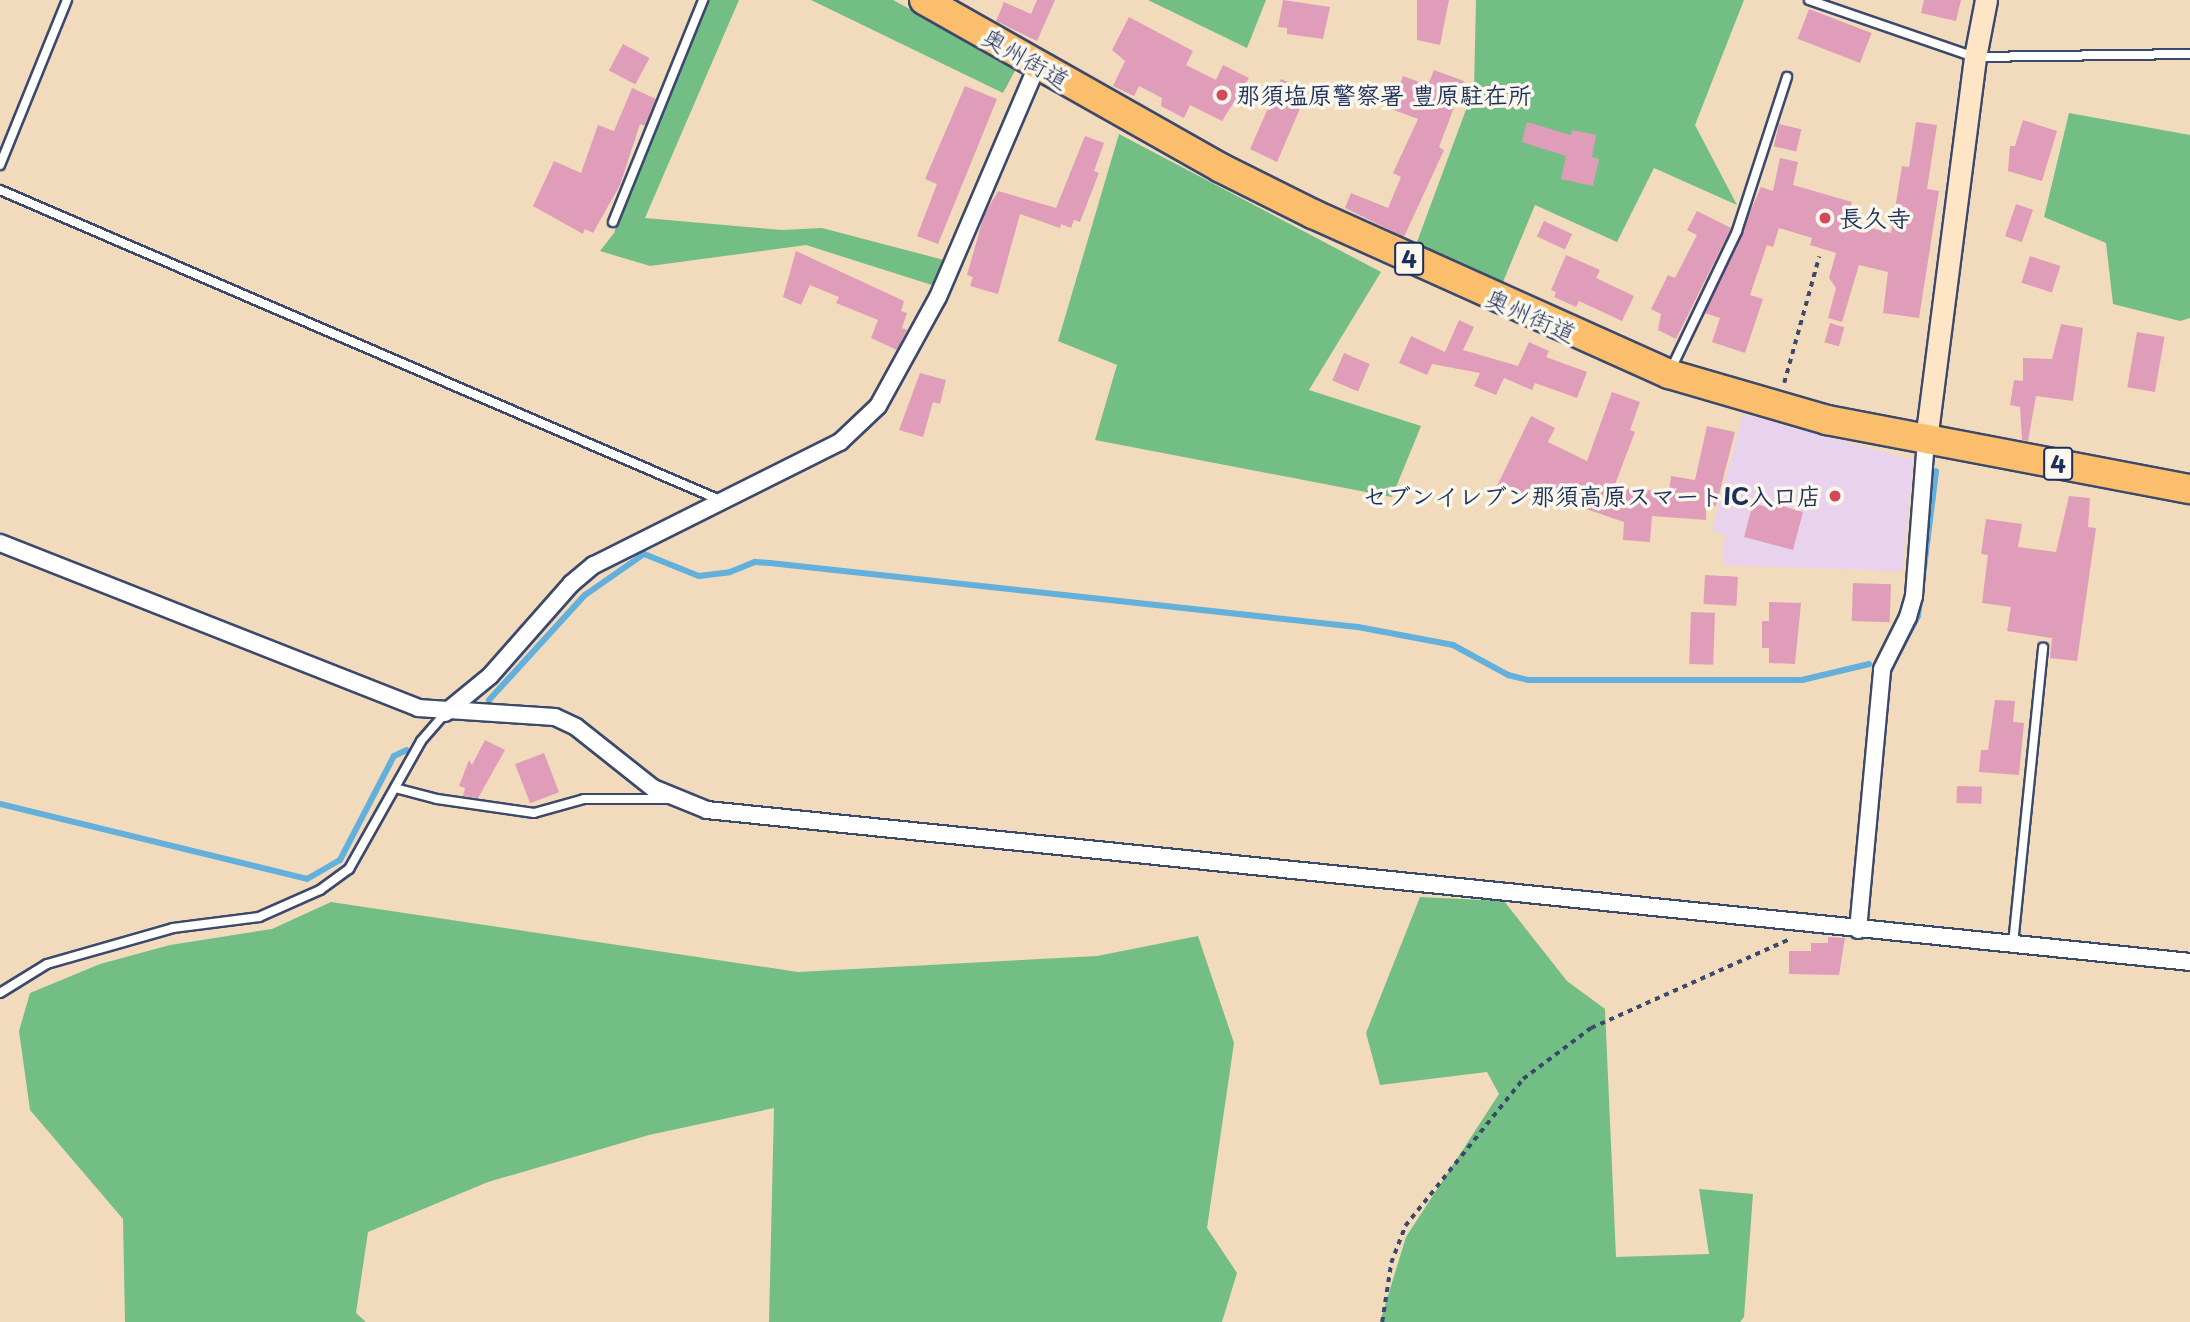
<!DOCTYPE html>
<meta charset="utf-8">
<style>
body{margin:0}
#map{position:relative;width:2190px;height:1322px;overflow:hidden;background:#f2dbbc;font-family:"Playpen Sans","Klee One",sans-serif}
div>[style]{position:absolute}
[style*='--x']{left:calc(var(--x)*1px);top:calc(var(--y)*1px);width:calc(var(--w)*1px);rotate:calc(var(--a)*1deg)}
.built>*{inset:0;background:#e8d2ee}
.forest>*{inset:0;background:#73be85}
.stream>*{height:6px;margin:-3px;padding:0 3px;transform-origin:3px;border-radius:3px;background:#62b0db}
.building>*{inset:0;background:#df9dba;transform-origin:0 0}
.path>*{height:3.5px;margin-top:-1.75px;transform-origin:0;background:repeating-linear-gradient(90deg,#3b496c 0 5px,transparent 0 10px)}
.roads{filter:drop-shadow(2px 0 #3b496c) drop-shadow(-2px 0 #3b496c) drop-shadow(0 2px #3b496c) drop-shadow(0 -2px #3b496c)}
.lane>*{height:8px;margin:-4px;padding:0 4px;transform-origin:4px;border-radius:4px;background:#fff}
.street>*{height:16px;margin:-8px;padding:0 8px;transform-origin:8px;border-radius:8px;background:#fff}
.secondary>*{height:21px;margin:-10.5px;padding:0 10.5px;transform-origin:10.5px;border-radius:10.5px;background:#fde5c5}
.highway>*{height:28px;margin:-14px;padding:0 14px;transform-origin:14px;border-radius:14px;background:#fabe6d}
.dots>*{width:19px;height:19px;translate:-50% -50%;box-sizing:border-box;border:4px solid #fbf7ec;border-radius:50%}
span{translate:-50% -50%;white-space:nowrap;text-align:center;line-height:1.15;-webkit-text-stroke:7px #fbf7ec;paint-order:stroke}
.shield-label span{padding:2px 5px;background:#fbf7ec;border:2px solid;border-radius:5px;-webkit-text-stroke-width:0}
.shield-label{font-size:23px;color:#1b2f5e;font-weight:700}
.street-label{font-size:24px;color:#1b2f5e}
.poi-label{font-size:24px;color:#1b2f5e;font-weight:700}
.left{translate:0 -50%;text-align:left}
.right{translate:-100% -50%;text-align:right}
</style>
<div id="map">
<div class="built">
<div style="clip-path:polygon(1743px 414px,1913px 460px,1902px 571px,1723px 565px,1725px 535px,1712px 530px)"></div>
</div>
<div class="forest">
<div style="clip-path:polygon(703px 0,739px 0,645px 218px,781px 230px,822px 228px,944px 260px,935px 286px,806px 245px,650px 266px,600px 251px,614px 233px)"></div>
<div style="clip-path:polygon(811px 0,893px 0,1017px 67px,1003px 93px)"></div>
<div style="clip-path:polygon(1148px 0,1266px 0,1247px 48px)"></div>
<div style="clip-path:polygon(1476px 0,1744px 0,1695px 125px,1737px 205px,1654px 168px,1617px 242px,1535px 205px,1503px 282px,1414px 250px,1474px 88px)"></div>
<div style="clip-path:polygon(2069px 113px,2190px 135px,2190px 318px,2180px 321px,2113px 304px,2106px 243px,2044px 217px)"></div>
<div style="clip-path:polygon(1119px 134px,1381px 272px,1309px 390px,1421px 426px,1392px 497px,1095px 440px,1117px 365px,1058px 341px)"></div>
<div style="clip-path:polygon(1420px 897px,1504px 901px,1567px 981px,1605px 1009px,1616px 1257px,1709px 1254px,1699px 1189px,1753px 1194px,1744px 1317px,1740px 1322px,1380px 1322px,1406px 1237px,1499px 1094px,1487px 1072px,1380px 1085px,1366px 1033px)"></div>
<div style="clip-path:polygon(331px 902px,798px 972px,1097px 956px,1198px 936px,1234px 1043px,1207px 1228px,1237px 1273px,1222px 1322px,769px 1322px,774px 1108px,649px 1135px,488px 1182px,368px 1232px,356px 1313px,366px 1322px,125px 1322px,123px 1219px,30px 1110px,19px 1031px,30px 993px,100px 964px,170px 945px,272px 929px)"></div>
</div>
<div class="stream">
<div style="--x:1896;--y:658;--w:47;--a:-62.4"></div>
<div style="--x:1918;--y:616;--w:146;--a:-82.9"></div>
<div style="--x:489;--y:700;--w:142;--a:-47.6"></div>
<div style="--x:585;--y:595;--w:72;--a:-34.8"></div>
<div style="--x:644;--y:554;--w:59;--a:21.8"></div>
<div style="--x:699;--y:576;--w:31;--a:-7"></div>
<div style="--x:730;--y:572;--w:27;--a:-22"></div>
<div style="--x:755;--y:562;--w:15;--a:4"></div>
<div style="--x:770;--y:563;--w:591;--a:6.21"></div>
<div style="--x:1358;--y:627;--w:97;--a:10.7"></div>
<div style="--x:1453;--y:645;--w:63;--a:28.6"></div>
<div style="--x:1508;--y:675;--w:21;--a:14"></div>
<div style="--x:1528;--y:680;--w:274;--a:0"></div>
<div style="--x:1802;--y:680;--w:69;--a:-13.4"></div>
<div style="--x:0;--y:804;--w:316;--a:13.7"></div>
<div style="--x:307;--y:879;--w:38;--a:-30"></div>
<div style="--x:340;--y:860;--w:117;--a:-62.6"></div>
<div style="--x:394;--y:756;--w:14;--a:-25"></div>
</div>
<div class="building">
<div style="clip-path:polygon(1037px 0,1055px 0,1037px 41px,996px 21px,1004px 2px,1031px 14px)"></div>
<div style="clip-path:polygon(1283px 0,1330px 7px,1323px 39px,1287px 34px,1287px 28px,1278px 27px)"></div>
<div style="clip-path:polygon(1417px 0,1449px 0,1440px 45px,1417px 40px)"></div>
<div style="clip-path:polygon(1924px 0,1961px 0,1956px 21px,1921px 13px)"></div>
<div style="left:1809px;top:9px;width:67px;height:32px;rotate:21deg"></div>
<div style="clip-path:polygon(1129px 17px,1193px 51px,1186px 65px,1216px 80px,1223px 65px,1249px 78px,1222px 121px,1190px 105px,1184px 118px,1161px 106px,1162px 98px,1139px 86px,1134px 96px,1113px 86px,1125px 61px,1112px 50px)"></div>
<div style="left:623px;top:44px;width:30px;height:30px;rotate:28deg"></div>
<div style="clip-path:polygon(1434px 70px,1464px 81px,1439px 147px,1444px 150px,1404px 237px,1345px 208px,1351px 193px,1388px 208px,1401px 177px,1393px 173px,1418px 119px,1391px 109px,1403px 76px,1428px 85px)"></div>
<div style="clip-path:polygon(1281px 79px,1304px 89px,1301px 95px,1305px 97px,1277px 162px,1250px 149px)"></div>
<div style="clip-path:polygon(965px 86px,997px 99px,938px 244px,917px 236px,937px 184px,925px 179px)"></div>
<div style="clip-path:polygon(632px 88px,656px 99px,645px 126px,640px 124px,620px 185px,593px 233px,585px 229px,583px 234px,533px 206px,554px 161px,581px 173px,598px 125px,614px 131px)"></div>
<div style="clip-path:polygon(2023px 120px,2057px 131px,2042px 181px,2008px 171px,2010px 146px,2015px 146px)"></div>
<div style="clip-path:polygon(1527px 122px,1571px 135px,1572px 130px,1596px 135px,1592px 157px,1599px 159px,1593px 186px,1561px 179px,1566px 156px,1522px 142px)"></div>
<div style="clip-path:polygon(1916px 122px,1937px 125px,1927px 189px,1939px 191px,1919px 318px,1883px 313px,1888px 272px,1859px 265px,1842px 322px,1828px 318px,1836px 288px,1829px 278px,1836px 253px,1810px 245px,1812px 238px,1779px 228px,1773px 247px,1767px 245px,1750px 295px,1763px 299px,1745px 353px,1712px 342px,1720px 318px,1705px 313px,1761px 187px,1773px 191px,1780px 158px,1798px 162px,1793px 185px,1852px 202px,1846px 222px,1891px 233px,1902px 166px,1909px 167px)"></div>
<div style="left:1779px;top:124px;width:23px;height:23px;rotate:13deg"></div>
<div style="clip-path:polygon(1085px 136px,1104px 143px,1094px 171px,1099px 173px,1080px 222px,1074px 220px,1071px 228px,1061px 224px,1060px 228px,1020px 214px,998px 294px,970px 286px,973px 277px,967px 275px,984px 215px,998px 191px,1056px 208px)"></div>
<div style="left:2016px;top:204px;width:18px;height:34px;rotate:19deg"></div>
<div style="clip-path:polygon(1697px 211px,1731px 228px,1676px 339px,1658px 330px,1661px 314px,1651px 309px,1668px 275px,1675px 278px,1697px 235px,1687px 230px)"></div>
<div style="left:1544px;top:221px;width:31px;height:17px;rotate:25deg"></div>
<div style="clip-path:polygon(796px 251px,904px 301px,901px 311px,907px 313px,902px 328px,907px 330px,897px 350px,871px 338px,878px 320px,836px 303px,839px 297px,810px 285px,801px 305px,783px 297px)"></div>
<div style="clip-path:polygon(1566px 255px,1600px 270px,1596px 278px,1634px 296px,1622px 321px,1579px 301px,1576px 307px,1554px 297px,1556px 292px,1551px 290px)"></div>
<div style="left:2030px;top:256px;width:32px;height:28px;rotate:18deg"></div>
<div style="clip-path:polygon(1459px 320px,1474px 327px,1463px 350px,1518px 366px,1529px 342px,1549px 351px,1546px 357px,1587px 372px,1577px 398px,1535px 383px,1532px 390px,1504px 378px,1496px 395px,1474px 386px,1480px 373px,1432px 364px,1427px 375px,1399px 363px,1411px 336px,1445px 352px)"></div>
<div style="left:1830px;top:323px;width:15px;height:20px;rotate:16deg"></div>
<div style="clip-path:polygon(2061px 324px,2083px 328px,2073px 401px,2036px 396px,2028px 441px,2022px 440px,2020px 407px,2010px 405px,2014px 380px,2023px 381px,2023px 358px,2052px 359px)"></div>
<div style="left:2137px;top:332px;width:28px;height:56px;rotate:10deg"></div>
<div style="left:1344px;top:353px;width:28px;height:30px;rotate:23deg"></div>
<div style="clip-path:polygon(920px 373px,946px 380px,940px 404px,933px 402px,923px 437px,899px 430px)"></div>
<div style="clip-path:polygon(1612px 392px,1640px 402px,1630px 430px,1635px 432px,1614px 487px,1669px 492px,1671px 476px,1695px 480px,1707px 426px,1735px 432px,1716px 506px,1706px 504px,1706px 520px,1652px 516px,1650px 542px,1623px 540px,1624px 522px,1557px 499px,1556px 503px,1497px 486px,1531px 416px,1555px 428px,1548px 442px,1587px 461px)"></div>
<div style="clip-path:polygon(2069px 496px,2090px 498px,2088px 527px,2096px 528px,2077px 661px,2050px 658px,2052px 638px,2007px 631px,2011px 607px,1982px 603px,1988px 555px,1981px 554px,1986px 519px,2022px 524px,2018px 547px,2056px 552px)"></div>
<div style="clip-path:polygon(1768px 502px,1803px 512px,1793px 550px,1744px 537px,1753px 503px,1767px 507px)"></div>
<div style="left:1705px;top:575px;width:33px;height:29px;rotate:3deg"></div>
<div style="left:1853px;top:583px;width:38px;height:38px;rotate:2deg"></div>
<div style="clip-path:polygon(1769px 602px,1801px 603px,1795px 664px,1769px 663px,1769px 648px,1762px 648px,1762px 621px,1769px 621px)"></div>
<div style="left:1691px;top:612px;width:24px;height:52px;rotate:2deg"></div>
<div style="clip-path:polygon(1995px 700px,2015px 701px,2013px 722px,2024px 723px,2019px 775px,1979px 772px,1981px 750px,1988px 750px)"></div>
<div style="clip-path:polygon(485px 740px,505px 750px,478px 798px,463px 796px,465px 788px,459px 786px,469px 760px,472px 765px)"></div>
<div style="left:544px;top:753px;width:42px;height:31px;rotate:69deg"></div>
<div style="left:1957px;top:786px;width:25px;height:17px;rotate:2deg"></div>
<div style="clip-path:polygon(1828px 937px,1845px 938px,1839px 975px,1789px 974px,1789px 951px,1811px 951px,1811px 943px,1828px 943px)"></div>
</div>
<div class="path">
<div style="--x:1784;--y:383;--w:131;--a:-74.5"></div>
<div style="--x:1382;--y:1322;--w:60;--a:-81.3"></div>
<div style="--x:1391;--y:1263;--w:40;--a:-69"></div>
<div style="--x:1405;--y:1226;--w:189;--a:-51.2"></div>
<div style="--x:1523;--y:1079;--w:85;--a:-36.9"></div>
<div style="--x:1591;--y:1028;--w:218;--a:-24.1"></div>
</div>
<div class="roads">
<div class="lane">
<div style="--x:1809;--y:0;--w:176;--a:19"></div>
<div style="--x:1975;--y:57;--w:215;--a:-0.8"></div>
<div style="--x:0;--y:165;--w:178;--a:-67.9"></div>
<div style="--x:0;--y:190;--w:786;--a:23.3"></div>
<div style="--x:613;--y:222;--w:240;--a:-67.9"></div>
<div style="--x:1671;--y:369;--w:153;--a:-64.4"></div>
<div style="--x:1737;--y:231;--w:162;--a:-72"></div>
<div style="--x:395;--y:788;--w:43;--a:14.7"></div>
<div style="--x:437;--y:799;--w:98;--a:8.2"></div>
<div style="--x:534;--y:813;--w:52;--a:-15.6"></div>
<div style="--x:584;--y:799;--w:83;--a:0"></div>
<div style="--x:2013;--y:944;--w:298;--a:-84.2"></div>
<div style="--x:0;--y:993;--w:55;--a:-31.7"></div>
<div style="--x:47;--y:964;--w:131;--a:-15.9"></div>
<div style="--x:173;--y:928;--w:87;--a:-7.3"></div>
<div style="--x:259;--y:917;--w:67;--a:-23.9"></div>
<div style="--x:320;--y:890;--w:36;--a:-36"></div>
<div style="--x:349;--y:869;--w:147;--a:-60.6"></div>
<div style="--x:421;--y:741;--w:37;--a:-49"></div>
</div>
<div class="street">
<div style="--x:0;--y:543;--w:449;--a:21.5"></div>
<div style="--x:418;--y:708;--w:137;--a:3.8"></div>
<div style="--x:555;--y:717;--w:23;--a:25"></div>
<div style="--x:576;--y:727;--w:98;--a:38.4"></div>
<div style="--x:653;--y:788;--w:58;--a:22.2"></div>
<div style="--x:707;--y:810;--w:1491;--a:5.85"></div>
<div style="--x:445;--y:713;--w:58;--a:-39.4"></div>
<div style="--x:490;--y:676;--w:123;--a:-48.6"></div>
<div style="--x:571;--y:584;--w:30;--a:-40"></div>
<div style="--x:594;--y:565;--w:275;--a:-26.6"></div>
<div style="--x:840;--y:442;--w:52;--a:-43.5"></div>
<div style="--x:878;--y:406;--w:124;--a:-61.2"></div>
<div style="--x:938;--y:297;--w:254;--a:-66.8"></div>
<div style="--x:1858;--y:930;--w:262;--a:-84.7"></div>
<div style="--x:1882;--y:669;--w:58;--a:-63.4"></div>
<div style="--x:1908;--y:617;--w:22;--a:-74"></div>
<div style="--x:1914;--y:596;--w:156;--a:-85.6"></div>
</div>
<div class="secondary">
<div style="--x:1926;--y:440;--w:386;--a:-82.7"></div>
<div style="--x:1975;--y:57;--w:58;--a:-79.1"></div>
</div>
<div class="highway">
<div style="--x:924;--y:0;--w:341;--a:29.5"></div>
<div style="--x:1221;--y:168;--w:103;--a:26.6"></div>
<div style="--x:1313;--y:214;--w:390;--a:24.2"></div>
<div style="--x:1669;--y:374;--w:165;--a:16.2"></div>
<div style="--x:1827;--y:420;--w:369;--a:10.8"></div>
</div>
</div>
<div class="dots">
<div style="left:1222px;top:95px;background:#d1495b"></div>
<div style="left:1825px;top:218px;background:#d1495b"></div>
<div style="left:1835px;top:496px;background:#d1495b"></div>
</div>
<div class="shield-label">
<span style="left:1409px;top:259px">4</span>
<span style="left:2058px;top:464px">4</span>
</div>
<div class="street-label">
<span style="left:1026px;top:58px;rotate:30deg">奥州街道</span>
<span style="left:1531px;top:315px;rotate:24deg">奥州街道</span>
</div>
<div class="poi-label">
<span class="left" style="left:1236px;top:95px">那須塩原警察署 豊原駐在所</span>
<span class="left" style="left:1839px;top:218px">長久寺</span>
<span class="right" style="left:1821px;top:496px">セブンイレブン那須高原スマートIC入口店</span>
</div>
</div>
